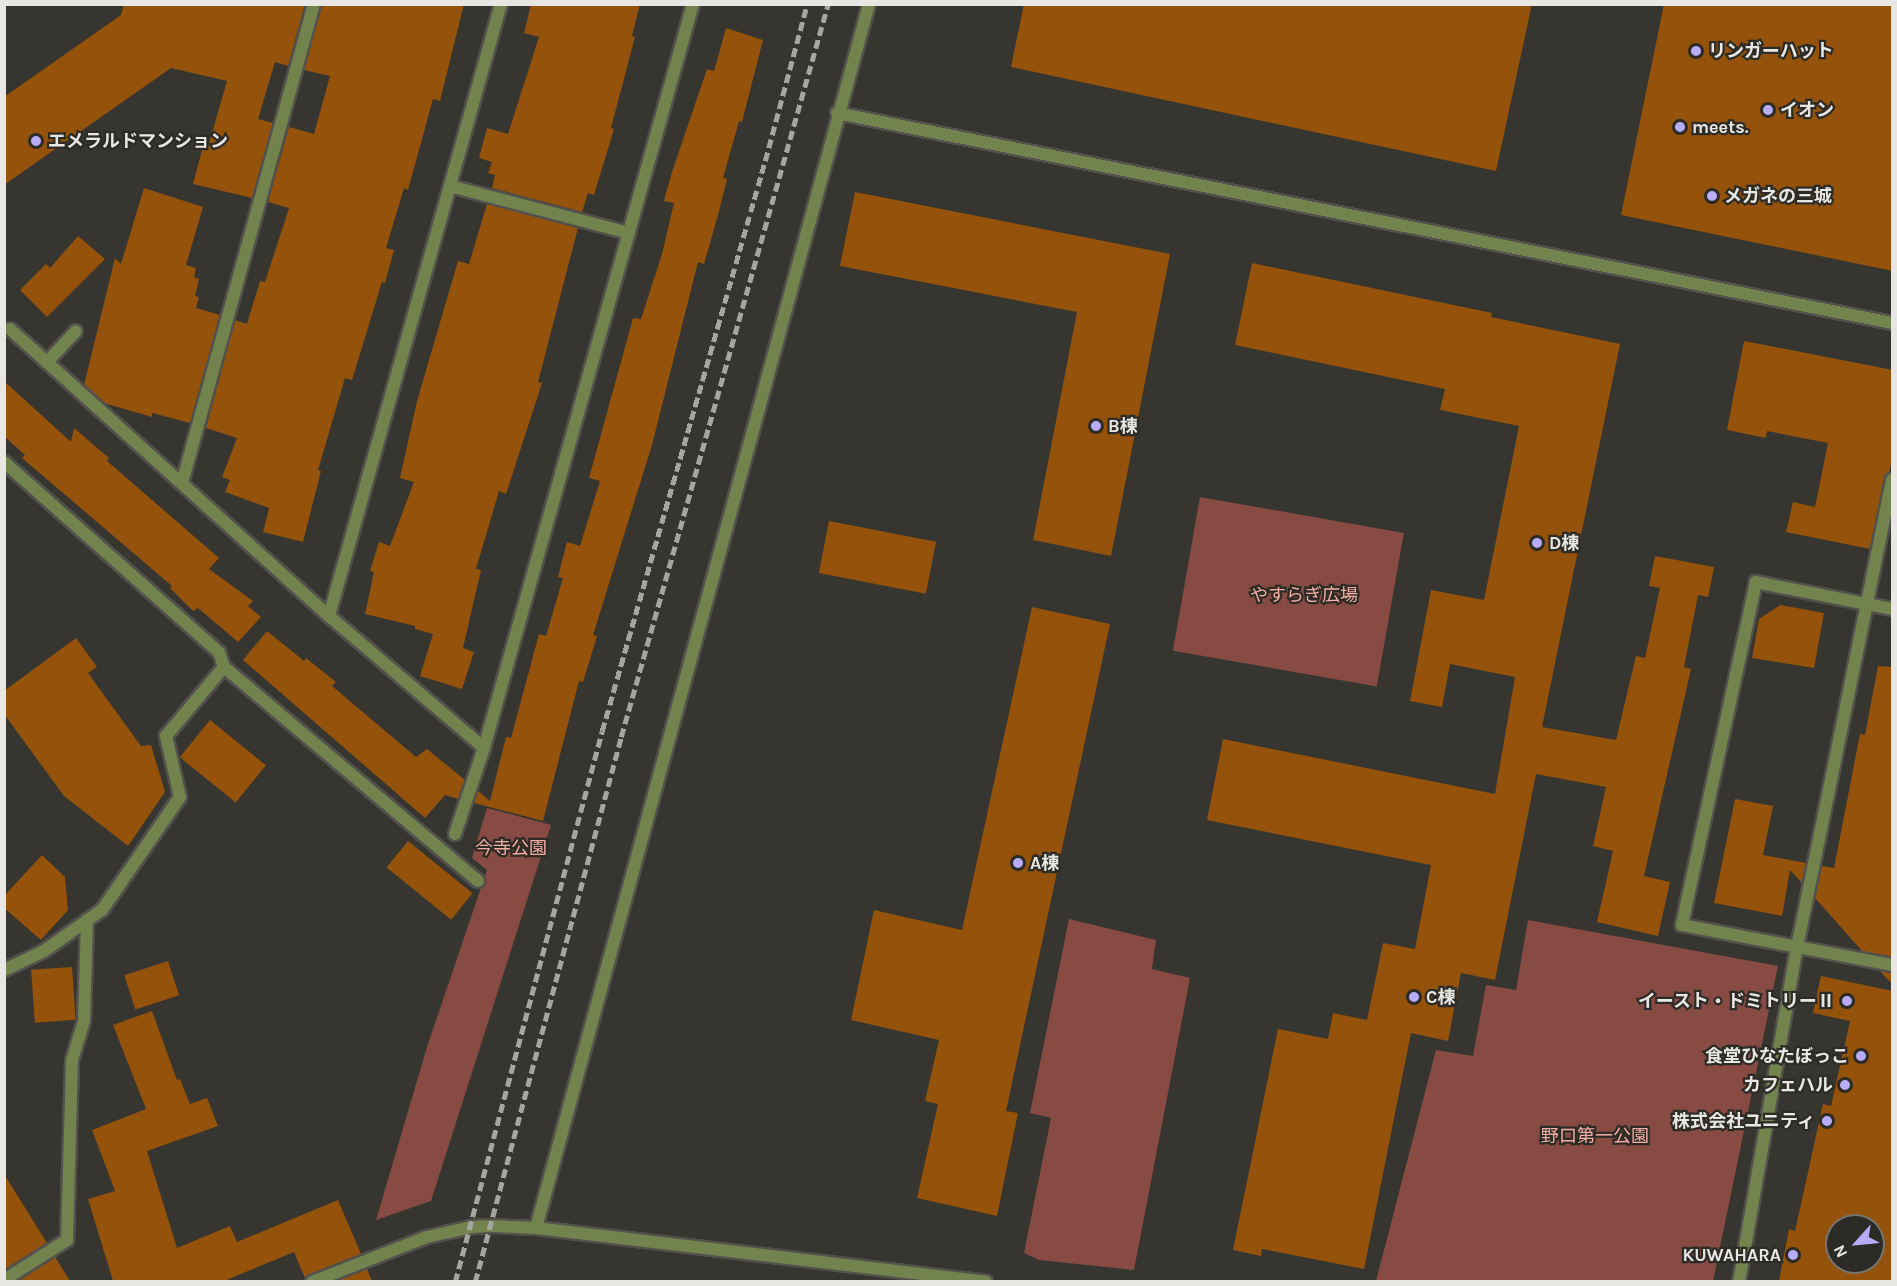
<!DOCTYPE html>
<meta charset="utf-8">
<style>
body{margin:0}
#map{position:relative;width:1897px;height:1286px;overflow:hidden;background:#363530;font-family:Karla,"Noto Sans JP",sans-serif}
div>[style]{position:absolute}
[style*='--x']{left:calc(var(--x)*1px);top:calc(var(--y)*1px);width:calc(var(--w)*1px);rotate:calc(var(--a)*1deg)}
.green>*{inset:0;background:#874b44;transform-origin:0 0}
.building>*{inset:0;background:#94520a;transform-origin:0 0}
.roads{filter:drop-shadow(2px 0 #52514d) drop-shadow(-2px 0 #52514d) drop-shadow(0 2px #52514d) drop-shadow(0 -2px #52514d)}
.minor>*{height:12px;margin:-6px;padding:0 6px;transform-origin:6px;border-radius:6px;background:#72834d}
.tertiary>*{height:12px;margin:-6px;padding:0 6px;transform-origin:6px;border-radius:6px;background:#72834d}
.rail>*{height:4.5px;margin-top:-2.25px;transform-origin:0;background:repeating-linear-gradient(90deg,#a6a5a2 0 9px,transparent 0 13.5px)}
.dots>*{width:16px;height:16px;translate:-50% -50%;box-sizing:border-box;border:3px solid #2c2b26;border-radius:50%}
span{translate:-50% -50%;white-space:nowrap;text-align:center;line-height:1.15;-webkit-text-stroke:4.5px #2c2b26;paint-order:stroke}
.poi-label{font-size:18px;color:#e8e7e4;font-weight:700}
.left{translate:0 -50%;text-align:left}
.right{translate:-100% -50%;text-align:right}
.park-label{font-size:18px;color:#f6aea4}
.frame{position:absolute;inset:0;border:6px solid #e8e7e4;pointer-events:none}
.north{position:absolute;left:1825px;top:1214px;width:60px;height:60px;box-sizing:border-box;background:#2c2b26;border:2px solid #777672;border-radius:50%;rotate:243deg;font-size:16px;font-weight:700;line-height:24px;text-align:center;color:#e8e7e4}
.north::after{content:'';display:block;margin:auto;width:21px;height:27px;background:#b8abf7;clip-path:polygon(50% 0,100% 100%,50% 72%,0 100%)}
</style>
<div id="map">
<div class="green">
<div style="left:1200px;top:497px;width:207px;height:156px;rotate:10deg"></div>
<div style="clip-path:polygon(487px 808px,551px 825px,431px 1201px,376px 1220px,427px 1047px,487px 870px,472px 858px)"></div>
<div style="clip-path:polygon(1069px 919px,1156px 940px,1152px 969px,1190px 978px,1134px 1270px,1039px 1260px,1024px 1253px,1051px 1118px,1030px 1113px)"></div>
<div style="clip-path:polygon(1528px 920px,1778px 966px,1713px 1281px,1376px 1281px,1436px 1050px,1473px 1056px,1486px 985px,1516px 990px)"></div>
</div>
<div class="building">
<div style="clip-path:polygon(124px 4px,305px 4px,288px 66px,275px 62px,258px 119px,273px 123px,252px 198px,193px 184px,203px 146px,208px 147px,227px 81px,171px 68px,4px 185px,4px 97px,121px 15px)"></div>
<div style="clip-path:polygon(322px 4px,464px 4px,440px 101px,433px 99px,408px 190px,404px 188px,386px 248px,394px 250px,385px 283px,382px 282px,352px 380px,345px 378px,318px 470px,321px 471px,303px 542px,263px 532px,269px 508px,225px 492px,230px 480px,222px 477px,237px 438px,206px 428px,235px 320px,247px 324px,260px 281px,265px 282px,289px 208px,268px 202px,289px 127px,314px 134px,330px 76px,304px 70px)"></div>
<div style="clip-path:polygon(531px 4px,640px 4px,632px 36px,635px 37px,611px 128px,614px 129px,594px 195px,588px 193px,582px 212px,492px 188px,495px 175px,488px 173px,492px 162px,479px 158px,487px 128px,508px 134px,539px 37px,524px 33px)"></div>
<div style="clip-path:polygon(1024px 4px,1532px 4px,1496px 171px,1011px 67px)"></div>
<div style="clip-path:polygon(1664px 4px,1893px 4px,1893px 271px,1621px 215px)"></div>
<div style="clip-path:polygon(726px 28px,763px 40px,742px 122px,739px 121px,723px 178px,727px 179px,718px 215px,704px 264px,698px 262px,652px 445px,593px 635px,597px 636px,583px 682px,579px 681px,543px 821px,474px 803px,478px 791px,490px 801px,506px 737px,511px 738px,539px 634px,546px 636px,563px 578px,558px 577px,567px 542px,580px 546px,600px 481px,589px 478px,633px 318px,641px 319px,662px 254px,674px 203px,664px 201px,672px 172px,707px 69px,714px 71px)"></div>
<div style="clip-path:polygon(144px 188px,203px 207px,186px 265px,196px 268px,194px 277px,199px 279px,195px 296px,199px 297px,196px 308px,220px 315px,190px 423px,152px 413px,152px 417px,104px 403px,84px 385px,115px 258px,121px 264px)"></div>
<div style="clip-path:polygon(855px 192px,1170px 254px,1111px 556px,1033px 540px,1077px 312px,840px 266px)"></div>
<div style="clip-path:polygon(487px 204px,578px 228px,538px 382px,542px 383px,506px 494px,499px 491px,476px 569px,481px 570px,463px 648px,474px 652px,462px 689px,420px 676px,433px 634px,415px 629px,415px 626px,365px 614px,374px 572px,370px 571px,379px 542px,390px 546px,414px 482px,400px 478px,417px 401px,458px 261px,469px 264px)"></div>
<div style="clip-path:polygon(78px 236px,105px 259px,47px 317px,20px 290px,46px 264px,50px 268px)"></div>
<div style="clip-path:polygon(1252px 263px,1492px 313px,1491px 317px,1620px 344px,1542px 727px,1616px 740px,1636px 656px,1645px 658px,1660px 588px,1649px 586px,1655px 556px,1714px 567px,1708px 597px,1698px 595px,1684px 667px,1691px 669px,1644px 876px,1670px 882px,1658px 936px,1597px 922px,1613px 851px,1593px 846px,1606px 787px,1536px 774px,1495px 980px,1461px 973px,1448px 1041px,1411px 1033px,1364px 1269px,1262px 1249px,1261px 1256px,1233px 1250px,1278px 1029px,1328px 1039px,1333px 1013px,1367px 1020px,1383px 943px,1415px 949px,1431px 865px,1207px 820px,1223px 739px,1495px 794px,1515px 677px,1450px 664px,1442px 707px,1410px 701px,1431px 590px,1484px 600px,1519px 426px,1440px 410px,1445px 389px,1235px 345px)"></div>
<div style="clip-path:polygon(1744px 341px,1893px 370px,1893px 456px,1889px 472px,1884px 478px,1870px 549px,1786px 532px,1793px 502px,1815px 507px,1828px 443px,1767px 431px,1766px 438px,1727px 430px)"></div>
<div style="clip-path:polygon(4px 381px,71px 442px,74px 428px,109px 458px,107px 461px,219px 558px,209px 569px,253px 601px,248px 606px,261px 617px,238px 642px,198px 608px,193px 611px,170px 588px,172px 586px,22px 458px,25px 455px,4px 436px)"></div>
<div style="left:829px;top:521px;width:109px;height:53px;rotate:11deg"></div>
<div style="clip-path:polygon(1780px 605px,1824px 613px,1814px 668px,1752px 658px,1759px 619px)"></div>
<div style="clip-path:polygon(1032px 607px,1110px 624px,1006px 1111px,1018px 1113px,997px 1216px,917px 1198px,938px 1104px,925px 1101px,939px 1040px,851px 1020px,874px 910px,962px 930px)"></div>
<div style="clip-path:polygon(267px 631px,304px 661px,306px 658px,336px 682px,332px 686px,416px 757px,427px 749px,465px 780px,458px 799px,445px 795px,425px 818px,243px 660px)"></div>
<div style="clip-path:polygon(76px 638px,97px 667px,88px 673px,141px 746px,151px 745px,165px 792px,128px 846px,64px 796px,4px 714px,4px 691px)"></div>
<div style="clip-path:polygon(1878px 666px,1893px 667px,1893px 957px,1862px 951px,1815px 898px,1822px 866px,1834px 868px,1860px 734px,1865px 735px)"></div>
<div style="left:210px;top:720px;width:72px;height:48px;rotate:39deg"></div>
<div style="clip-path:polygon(1735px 799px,1773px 806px,1763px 855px,1806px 863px,1802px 883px,1790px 870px,1782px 916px,1714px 903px)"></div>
<div style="left:408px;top:841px;width:83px;height:34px;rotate:39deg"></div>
<div style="clip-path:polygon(42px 855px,65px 877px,68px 910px,41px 940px,4px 908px,4px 896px)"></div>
<div style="left:168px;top:961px;width:36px;height:46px;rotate:72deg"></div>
<div style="left:72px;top:967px;width:53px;height:41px;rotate:86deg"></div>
<div style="clip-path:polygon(1880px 971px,1893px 973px,1893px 985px)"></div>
<div style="clip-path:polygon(evenodd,1821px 976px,1893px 991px,1893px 1281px,1779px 1281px,1789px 1229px,1795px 1231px,1823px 1104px,1831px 1106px,1850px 1021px,1813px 1013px,1821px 976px,1837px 1226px,1873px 1226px,1873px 1262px,1837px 1262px,1837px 1226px)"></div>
<div style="clip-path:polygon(152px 1011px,177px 1080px,180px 1079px,190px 1104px,207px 1098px,218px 1126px,147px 1151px,177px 1248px,230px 1226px,237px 1242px,338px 1200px,361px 1254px,305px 1278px,294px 1252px,224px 1281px,113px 1281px,88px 1199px,115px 1191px,92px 1130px,146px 1109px,113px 1025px)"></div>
<div style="clip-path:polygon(4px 1174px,47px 1243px,4px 1270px)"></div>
<div style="clip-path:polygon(55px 1257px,70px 1281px,17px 1281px)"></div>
<div style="clip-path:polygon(367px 1269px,372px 1281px,336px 1281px)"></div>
</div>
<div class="roads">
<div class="minor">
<div style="--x:450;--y:186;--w:185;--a:14.7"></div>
<div style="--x:10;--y:329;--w:429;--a:42"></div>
<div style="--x:329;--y:616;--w:204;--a:40.4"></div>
<div style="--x:47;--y:362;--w:42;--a:-46.9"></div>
<div style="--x:4;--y:462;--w:287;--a:41.5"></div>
<div style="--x:219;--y:652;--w:16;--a:72"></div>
<div style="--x:224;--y:667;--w:332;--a:40.1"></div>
<div style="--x:182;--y:483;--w:497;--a:-74.6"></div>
<div style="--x:1892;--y:609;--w:139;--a:-168.8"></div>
<div style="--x:1756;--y:582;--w:351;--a:102.2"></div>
<div style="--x:1682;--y:925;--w:214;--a:10.8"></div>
<div style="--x:329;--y:616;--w:636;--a:-74.3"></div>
<div style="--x:455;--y:834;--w:91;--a:-71.4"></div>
<div style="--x:484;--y:748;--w:773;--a:-74.31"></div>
<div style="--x:4;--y:970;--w:44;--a:-25.4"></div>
<div style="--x:44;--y:951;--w:71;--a:-35.3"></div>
<div style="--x:102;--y:910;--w:137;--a:-55.4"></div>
<div style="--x:180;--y:797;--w:63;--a:-102.9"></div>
<div style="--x:166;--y:736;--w:90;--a:-50"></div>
<div style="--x:536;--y:1228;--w:1268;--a:-74.78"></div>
<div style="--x:4;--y:1280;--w:75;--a:-32.4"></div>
<div style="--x:67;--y:1240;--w:180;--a:-88.4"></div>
<div style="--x:72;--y:1060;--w:41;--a:-72.9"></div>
<div style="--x:84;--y:1021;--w:101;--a:-88.3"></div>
<div style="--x:312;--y:1282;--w:123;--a:-21.4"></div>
<div style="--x:427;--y:1237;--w:45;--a:-12.8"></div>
<div style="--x:471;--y:1227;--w:21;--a:-3"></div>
<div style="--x:492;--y:1226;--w:44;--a:2.6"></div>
<div style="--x:536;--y:1228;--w:453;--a:6.8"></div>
<div style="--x:1739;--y:1282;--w:340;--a:-80.2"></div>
<div style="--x:1797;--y:947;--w:477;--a:-78.5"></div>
</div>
<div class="tertiary">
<div style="--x:837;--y:113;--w:1076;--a:11.26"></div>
</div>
</div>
<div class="rail">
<div style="--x:455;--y:1282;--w:570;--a:-75.06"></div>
<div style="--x:602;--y:731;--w:593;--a:-74.04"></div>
<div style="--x:765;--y:161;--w:163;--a:-75"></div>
<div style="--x:475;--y:1282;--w:564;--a:-75"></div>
<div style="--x:621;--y:737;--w:762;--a:-74.23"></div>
</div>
<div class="dots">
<div style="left:1696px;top:51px;background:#b8abf7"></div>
<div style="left:1768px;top:110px;background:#b8abf7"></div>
<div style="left:1680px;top:127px;background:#b8abf7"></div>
<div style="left:36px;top:141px;background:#b8abf7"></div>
<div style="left:1712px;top:196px;background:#b8abf7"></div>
<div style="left:1096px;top:426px;background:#b8abf7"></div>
<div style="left:1537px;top:543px;background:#b8abf7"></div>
<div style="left:1018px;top:863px;background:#b8abf7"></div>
<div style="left:1414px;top:997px;background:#b8abf7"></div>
<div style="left:1847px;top:1001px;background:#b8abf7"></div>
<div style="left:1861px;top:1056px;background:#b8abf7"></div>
<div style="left:1845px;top:1085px;background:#b8abf7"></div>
<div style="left:1827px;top:1121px;background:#b8abf7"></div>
<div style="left:1793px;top:1255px;background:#b8abf7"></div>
</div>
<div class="poi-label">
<span class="left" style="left:1708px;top:51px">リンガーハット</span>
<span class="left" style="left:1780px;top:110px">イオン</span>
<span class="left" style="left:1692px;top:127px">meets.</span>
<span class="left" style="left:48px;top:141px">エメラルドマンション</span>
<span class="left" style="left:1724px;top:196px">メガネの三城</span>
<span class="left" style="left:1108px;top:426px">B棟</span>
<span class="left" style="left:1549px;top:543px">D棟</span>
<span class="left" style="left:1030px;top:863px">A棟</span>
<span class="left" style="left:1426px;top:997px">C棟</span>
<span class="right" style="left:1835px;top:1001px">イースト・ドミトリーⅡ</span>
<span class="right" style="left:1849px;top:1056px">食堂ひなたぼっこ</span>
<span class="right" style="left:1833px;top:1085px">カフェハル</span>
<span class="right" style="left:1815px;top:1121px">株式会社ユニティ</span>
<span class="right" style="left:1781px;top:1255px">KUWAHARA</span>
</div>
<div class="park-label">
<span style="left:1304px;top:595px">やすらぎ広場</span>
<span style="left:511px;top:848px">今寺公園</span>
<span style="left:1595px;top:1136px">野口第一公園</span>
</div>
<div class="frame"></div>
<div class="north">N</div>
</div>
